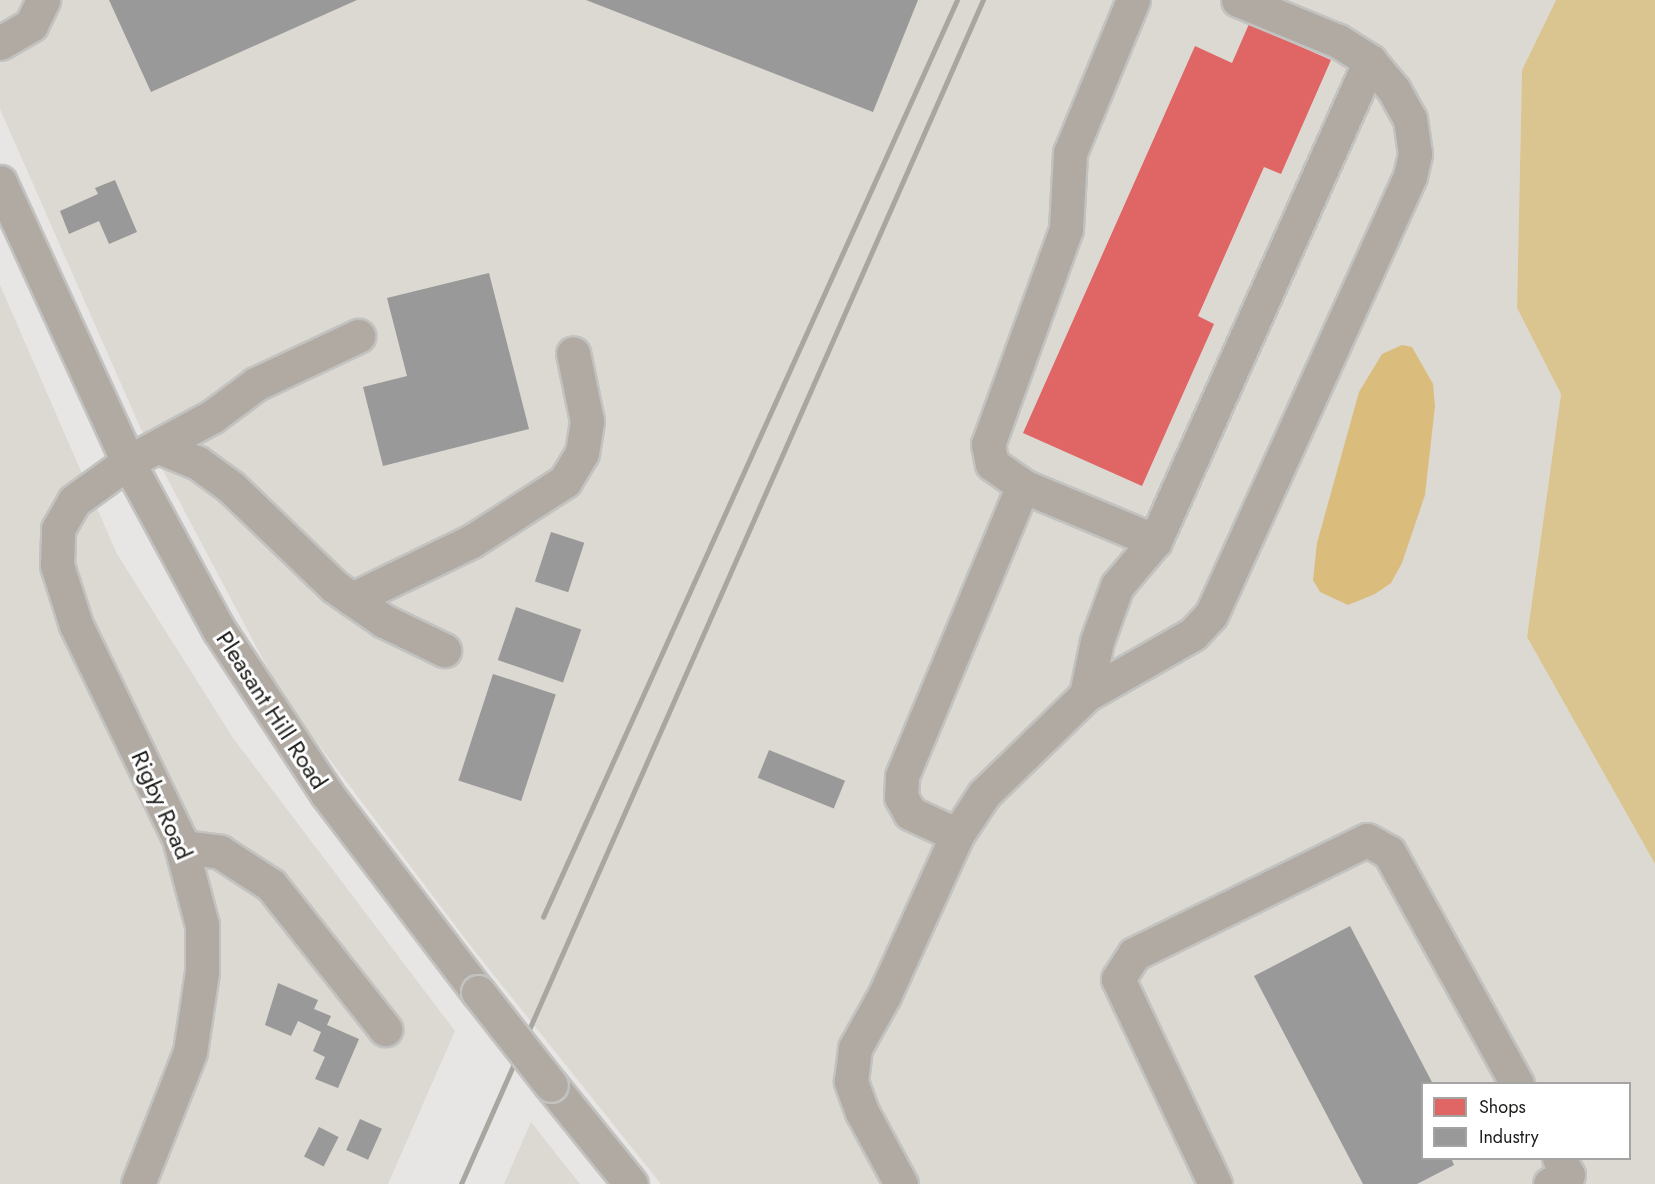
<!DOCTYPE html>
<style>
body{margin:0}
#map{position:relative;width:1655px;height:1184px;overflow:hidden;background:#e8e6e4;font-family:Jost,sans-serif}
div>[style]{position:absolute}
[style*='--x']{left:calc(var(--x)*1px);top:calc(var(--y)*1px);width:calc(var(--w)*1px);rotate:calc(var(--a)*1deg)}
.built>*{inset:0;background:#dcd8d2}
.forest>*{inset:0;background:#dac490}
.water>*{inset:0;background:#dabd7c}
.shops>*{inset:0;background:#e06666}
.industry>*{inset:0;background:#999;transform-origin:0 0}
.roads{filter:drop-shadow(2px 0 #c2c2c0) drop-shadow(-2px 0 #c2c2c0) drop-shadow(0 2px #c2c2c0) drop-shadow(0 -2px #c2c2c0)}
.minor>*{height:33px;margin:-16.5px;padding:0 16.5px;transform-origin:16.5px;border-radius:16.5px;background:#b0aaa3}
.rail>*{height:4.5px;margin:-2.25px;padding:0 2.25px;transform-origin:2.25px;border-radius:2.25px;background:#a8a6a1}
.bridges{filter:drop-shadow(2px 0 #c2c2c0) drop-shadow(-2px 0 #c2c2c0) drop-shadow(0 2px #c2c2c0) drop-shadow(0 -2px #c2c2c0)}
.minor-bridge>*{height:33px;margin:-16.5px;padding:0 16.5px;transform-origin:16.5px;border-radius:16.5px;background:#b0aaa3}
span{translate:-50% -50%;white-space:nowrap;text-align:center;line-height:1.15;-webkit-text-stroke:6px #fff;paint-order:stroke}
.street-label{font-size:24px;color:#1c1c1a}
.legend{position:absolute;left:1421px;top:1082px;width:210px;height:78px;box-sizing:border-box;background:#fff;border:2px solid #a4a4a3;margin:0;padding:8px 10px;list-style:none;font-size:18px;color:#1c1c1a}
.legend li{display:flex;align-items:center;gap:12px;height:30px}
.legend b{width:30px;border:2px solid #a4a4a3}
</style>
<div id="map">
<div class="built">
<div style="clip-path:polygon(evenodd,0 0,1556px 0,1522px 70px,1517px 308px,1561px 394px,1527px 637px,1655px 864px,1655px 1184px,661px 1184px,473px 949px,284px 699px,140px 427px,0 109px,0 0,1422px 1084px,1630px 1084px,1630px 1158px,1422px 1158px,1422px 1084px)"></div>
<div style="clip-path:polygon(0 285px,117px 554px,233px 738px,455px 1031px,388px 1184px,0 1184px)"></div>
<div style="clip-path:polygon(531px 1122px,580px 1184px,504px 1184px)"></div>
</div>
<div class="forest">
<div style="clip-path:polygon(1556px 0,1655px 0,1655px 864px,1527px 637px,1561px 394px,1517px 308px,1522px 70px)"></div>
</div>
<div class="water">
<div style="clip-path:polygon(1402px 345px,1412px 347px,1433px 384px,1435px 406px,1425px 495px,1402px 563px,1391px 583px,1375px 594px,1348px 605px,1320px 592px,1313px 580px,1317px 543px,1359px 392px,1382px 354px)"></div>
</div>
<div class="shops">
<div style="clip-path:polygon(1249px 24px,1331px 60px,1281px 174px,1264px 167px,1198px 316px,1214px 324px,1142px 486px,1023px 433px,1195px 46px,1232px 63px)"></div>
</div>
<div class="industry">
<div style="clip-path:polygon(109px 0,357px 0,151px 92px)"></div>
<div style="clip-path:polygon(586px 0,918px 0,873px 112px)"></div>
<div style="clip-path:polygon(115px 180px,137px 232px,109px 244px,99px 221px,69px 234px,60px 211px,98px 194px,95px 188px)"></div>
<div style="clip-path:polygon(489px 273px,529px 429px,383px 466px,363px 387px,407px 376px,387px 298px)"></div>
<div style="left:551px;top:532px;width:35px;height:52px;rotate:18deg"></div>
<div style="left:516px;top:607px;width:69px;height:56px;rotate:19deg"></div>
<div style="left:493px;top:674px;width:66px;height:112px;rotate:18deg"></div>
<div style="left:769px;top:750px;width:82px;height:30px;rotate:22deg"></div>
<div style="clip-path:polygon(1350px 926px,1433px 1084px,1422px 1084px,1422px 1158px,1451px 1158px,1454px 1165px,1417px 1184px,1363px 1184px,1254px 976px)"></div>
<div style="clip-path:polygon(278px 983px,318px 1000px,314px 1009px,331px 1016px,327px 1025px,359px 1039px,338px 1088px,315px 1079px,325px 1057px,313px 1051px,321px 1032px,298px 1021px,291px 1036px,265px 1025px)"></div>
<div style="left:360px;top:1119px;width:24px;height:34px;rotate:24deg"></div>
<div style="left:319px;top:1127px;width:22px;height:33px;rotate:27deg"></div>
</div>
<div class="roads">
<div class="minor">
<div style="--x:1133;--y:0;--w:165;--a:112.4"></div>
<div style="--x:1070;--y:153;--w:76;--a:93"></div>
<div style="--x:1066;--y:229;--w:229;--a:109.9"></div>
<div style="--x:988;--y:444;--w:20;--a:79"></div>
<div style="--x:992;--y:464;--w:38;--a:35"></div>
<div style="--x:1023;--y:486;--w:143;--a:22.6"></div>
<div style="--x:0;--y:43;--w:36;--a:-30"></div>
<div style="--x:31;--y:25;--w:28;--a:-64"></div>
<div style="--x:0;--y:182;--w:308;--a:65.4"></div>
<div style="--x:128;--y:462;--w:191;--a:61.6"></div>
<div style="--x:219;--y:630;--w:196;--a:56.6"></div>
<div style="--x:327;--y:794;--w:249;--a:52.7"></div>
<div style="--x:159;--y:447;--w:42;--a:22.3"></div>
<div style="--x:198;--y:463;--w:41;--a:36"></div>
<div style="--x:231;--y:487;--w:144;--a:43.9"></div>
<div style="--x:335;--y:587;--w:60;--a:34.8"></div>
<div style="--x:384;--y:621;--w:67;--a:25.8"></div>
<div style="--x:352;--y:599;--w:133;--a:-25.8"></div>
<div style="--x:472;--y:541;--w:111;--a:-32.8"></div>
<div style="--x:565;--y:481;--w:33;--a:-59"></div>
<div style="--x:582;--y:453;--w:32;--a:-81"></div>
<div style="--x:587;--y:421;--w:69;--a:-101.6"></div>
<div style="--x:1086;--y:695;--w:55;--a:-78.5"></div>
<div style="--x:1097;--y:641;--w:59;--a:-70"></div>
<div style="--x:1117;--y:586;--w:59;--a:-49.8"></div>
<div style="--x:1155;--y:541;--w:526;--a:-65.87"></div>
<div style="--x:957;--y:835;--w:52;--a:-154.9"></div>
<div style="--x:910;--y:813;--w:18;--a:-119"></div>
<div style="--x:901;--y:797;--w:21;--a:-87"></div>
<div style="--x:902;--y:776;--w:314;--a:-67.4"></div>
<div style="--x:182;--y:847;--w:38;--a:7"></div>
<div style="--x:220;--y:852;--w:61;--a:32.9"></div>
<div style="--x:271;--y:885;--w:184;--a:51.6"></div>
<div style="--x:551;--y:1085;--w:127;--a:51.1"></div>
<div style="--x:138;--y:1184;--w:142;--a:-68.5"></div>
<div style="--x:190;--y:1052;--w:81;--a:-81.5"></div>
<div style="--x:202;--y:972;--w:47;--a:-90"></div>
<div style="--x:202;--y:925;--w:90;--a:-104.8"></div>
<div style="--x:179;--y:838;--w:237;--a:-115.8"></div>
<div style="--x:76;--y:625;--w:63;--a:-107.6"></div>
<div style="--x:57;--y:565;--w:36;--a:-88"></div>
<div style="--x:58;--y:529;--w:32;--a:-60"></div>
<div style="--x:74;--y:501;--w:67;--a:-35.8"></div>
<div style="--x:128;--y:462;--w:97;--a:-28.4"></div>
<div style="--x:213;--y:416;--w:54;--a:-36.7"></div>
<div style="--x:256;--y:384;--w:113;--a:-25.2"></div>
<div style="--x:901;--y:1184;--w:82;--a:-118.4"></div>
<div style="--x:862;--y:1112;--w:33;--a:-110"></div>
<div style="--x:851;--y:1081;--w:33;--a:-83"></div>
<div style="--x:855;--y:1048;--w:60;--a:-60.9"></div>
<div style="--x:884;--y:996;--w:177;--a:-65.6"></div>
<div style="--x:957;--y:835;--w:49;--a:-56.6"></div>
<div style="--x:984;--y:794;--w:142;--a:-44.1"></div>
<div style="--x:1086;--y:695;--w:123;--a:-29.7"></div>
<div style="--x:1193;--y:634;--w:26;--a:-47"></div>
<div style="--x:1211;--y:615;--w:482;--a:-65.6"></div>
<div style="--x:1410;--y:176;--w:23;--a:-77"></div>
<div style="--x:1415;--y:154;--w:35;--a:-98"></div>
<div style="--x:1410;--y:119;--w:33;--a:-119"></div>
<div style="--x:1394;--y:90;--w:38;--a:-130"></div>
<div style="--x:1370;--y:61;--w:38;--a:-148"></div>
<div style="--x:1338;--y:41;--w:108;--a:-157.7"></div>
<div style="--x:1215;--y:1184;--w:227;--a:-115.3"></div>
<div style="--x:1118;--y:979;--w:30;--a:-57"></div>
<div style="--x:1134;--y:954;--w:259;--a:-26.1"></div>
<div style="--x:1367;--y:840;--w:25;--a:29"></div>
<div style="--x:1389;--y:852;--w:265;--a:61.1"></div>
<div style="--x:1550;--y:1184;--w:20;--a:-27"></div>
<div style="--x:1568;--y:1175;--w:19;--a:-118"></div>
</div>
</div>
<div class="rail">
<div style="--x:543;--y:917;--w:1006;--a:-65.7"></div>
<div style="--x:461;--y:1184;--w:1294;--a:-66.21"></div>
</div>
<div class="bridges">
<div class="minor-bridge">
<div style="--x:478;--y:992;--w:118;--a:51.9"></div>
</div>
</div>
<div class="street-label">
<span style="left:272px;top:710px;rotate:57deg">Pleasant Hill Road</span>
<span style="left:162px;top:805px;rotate:66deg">Rigby Road</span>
</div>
<ul class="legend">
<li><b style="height:16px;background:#e06666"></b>Shops</li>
<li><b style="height:16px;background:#999"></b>Industry</li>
</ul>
</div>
